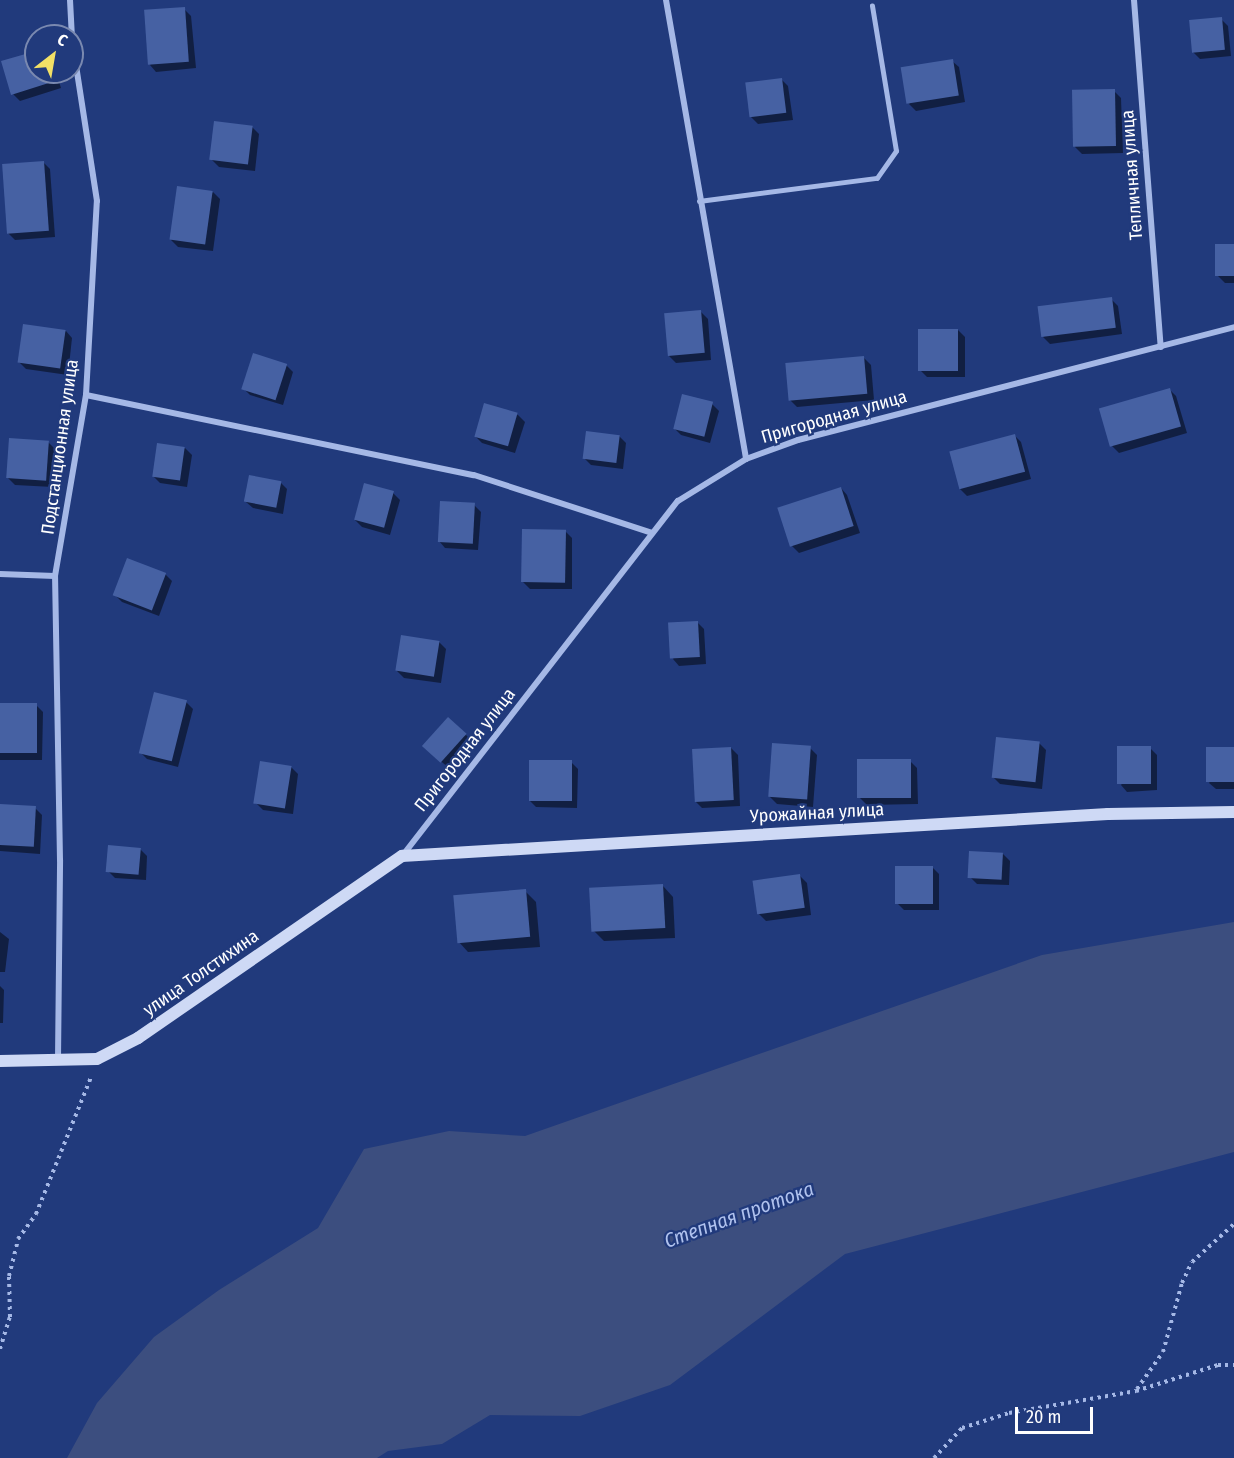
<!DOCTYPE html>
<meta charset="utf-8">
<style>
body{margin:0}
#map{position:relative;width:1234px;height:1458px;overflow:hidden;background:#213a7c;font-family:"Fira Sans Condensed",sans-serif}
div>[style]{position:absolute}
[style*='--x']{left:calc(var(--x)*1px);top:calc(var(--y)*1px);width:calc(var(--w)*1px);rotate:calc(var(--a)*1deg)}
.water>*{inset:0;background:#3c4e7f}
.shadow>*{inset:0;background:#0007}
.building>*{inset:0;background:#4661a3;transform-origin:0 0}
.path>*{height:4px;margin-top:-2px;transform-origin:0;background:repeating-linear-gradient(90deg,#a5b8e6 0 3px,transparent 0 7.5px)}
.lane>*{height:4.5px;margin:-2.25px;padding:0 2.25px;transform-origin:2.25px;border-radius:2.25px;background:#a5b8e6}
.street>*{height:6px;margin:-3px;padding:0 3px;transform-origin:3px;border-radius:3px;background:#a5b8e6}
.secondary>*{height:12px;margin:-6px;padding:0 6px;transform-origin:6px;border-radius:6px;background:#ced9f5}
span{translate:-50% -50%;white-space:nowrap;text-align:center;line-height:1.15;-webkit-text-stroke:4.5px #213a7c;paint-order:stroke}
.street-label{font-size:18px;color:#fff}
.water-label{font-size:20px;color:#b0c2ee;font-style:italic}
.north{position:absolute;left:24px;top:24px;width:60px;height:60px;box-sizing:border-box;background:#213a7c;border:2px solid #7a89b0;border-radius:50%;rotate:31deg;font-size:16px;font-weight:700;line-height:24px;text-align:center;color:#fff}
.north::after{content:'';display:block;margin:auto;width:21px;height:27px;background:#f2e066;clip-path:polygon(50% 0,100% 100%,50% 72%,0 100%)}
.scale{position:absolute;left:1015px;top:1407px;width:78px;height:27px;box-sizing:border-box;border:3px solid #fff;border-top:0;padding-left:8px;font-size:18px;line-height:21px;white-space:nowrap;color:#fff;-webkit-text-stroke:4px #213a7c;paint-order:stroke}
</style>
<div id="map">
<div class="water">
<div style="clip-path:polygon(1234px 922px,1234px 1152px,845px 1254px,670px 1385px,580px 1416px,490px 1415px,442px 1444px,388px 1451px,377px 1458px,67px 1458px,97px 1403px,154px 1337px,219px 1290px,318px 1228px,364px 1149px,449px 1131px,525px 1136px,1042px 955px)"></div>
</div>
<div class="shadow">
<div style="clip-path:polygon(184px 9px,191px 16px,196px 68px,156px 72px,150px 65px)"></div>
<div style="clip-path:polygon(1221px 19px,1228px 26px,1231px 56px,1200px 59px,1193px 52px)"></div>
<div style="clip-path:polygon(36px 52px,36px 72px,56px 72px,61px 88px,20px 101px,13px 94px)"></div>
<div style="clip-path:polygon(952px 61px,959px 67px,965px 102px,916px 111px,909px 104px)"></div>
<div style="clip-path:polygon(781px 79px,788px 86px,793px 120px,758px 124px,751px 117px)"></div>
<div style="clip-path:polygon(1114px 91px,1121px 98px,1123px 153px,1082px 154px,1075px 147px)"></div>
<div style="clip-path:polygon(252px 127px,259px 134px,255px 171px,219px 167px,212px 160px)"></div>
<div style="clip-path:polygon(43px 162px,50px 169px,55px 237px,15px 240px,8px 233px)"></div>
<div style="clip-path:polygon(213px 192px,220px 199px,213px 251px,178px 247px,171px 240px)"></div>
<div style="clip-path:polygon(1234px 246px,1234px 283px,1225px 283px,1218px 276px)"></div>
<div style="clip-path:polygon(1111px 299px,1118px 306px,1122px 334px,1050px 344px,1043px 337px)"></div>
<div style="clip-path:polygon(701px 312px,708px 319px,711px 360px,676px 363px,669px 356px)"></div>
<div style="clip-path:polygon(958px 330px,965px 337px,965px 377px,927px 377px,920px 370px)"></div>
<div style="clip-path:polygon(66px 331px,72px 338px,68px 375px,26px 369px,19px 362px)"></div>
<div style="clip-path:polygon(864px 358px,871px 365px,874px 400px,797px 407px,790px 400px)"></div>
<div style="clip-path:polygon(286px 365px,293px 372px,283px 405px,250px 395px,243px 388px)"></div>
<div style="clip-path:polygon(1169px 389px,1176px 396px,1187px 433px,1119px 453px,1112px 446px)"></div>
<div style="clip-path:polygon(485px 404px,518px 415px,525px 422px,515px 453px,482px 443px,475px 436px)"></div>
<div style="clip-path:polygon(712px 404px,719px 411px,710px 443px,681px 435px,674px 428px)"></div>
<div style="clip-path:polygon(1014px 435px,1021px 442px,1031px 479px,967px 496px,960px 489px)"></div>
<div style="clip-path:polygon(619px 436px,626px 443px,623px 469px,591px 465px,584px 458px)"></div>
<div style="clip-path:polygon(48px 442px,55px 449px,53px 487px,15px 485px,8px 478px)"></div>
<div style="clip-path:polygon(185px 448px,192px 455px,187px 487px,160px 483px,153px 476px)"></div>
<div style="clip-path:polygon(280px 482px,287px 489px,283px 514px,253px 508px,246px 502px)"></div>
<div style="clip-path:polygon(841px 488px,847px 495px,860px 533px,799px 553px,792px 546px,779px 509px)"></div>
<div style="clip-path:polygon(393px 493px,400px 500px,390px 535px,362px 527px,355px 520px)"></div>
<div style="clip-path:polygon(474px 505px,481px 512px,478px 550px,445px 548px,439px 541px)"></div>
<div style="clip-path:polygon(565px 531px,572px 538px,572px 589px,530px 589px,523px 582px)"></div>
<div style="clip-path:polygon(165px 574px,172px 581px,159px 616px,122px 602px,115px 595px)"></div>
<div style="clip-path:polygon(697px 622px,704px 629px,706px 664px,679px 666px,673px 659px)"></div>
<div style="clip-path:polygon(439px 642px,446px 649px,441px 683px,404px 678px,397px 671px)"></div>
<div style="clip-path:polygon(186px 702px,193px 709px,178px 767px,147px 759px,140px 752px)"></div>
<div style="clip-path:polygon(0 704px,36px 705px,43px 712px,42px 760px,0 760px)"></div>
<div style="clip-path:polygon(466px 735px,473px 742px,449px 768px,431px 753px)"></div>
<div style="clip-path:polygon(1039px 743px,1046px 750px,1042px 789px,1000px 784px,993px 777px)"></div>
<div style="clip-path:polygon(731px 748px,738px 755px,740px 806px,702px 808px,695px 801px)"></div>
<div style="clip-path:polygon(810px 748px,817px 755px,813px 807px,777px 804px,770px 797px)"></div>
<div style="clip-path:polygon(1150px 748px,1157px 755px,1157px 790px,1127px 792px,1121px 785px)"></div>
<div style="clip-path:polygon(1234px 748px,1234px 789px,1216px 789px,1209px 783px)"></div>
<div style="clip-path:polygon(910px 761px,917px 768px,918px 804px,867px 805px,860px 798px)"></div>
<div style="clip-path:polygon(571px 762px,578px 769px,577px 808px,536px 807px,529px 800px)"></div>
<div style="clip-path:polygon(291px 767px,298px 774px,293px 814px,263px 810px,256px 803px)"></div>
<div style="clip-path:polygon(0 806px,35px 808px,42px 815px,40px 854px,0 851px)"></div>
<div style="clip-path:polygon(140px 849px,147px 856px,146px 880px,115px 878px,108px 871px)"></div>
<div style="clip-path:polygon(1003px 854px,1010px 861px,1009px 885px,977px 884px,970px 877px)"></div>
<div style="clip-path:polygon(932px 867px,939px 874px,939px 910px,904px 910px,897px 903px)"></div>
<div style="clip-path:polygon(800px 876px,807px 883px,811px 915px,766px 921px,759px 914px)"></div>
<div style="clip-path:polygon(663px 886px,673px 897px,675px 938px,604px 941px,593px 930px)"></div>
<div style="clip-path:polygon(525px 891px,536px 902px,540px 947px,468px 952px,458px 941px)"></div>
<div style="clip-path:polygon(0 932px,9px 939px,5px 972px,0 972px)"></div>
<div style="clip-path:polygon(0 986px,4px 990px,3px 1023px,0 1023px)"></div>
</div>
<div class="building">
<div style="left:185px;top:7px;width:55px;height:41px;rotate:86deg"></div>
<div style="left:1222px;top:17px;width:33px;height:33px;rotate:85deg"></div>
<div style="clip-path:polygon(36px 51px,36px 72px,53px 72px,55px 81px,11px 95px,1px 61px)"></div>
<div style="left:953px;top:59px;width:37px;height:53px;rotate:81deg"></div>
<div style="left:782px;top:78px;width:35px;height:37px;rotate:83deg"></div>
<div style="left:1115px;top:89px;width:57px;height:43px;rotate:89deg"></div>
<div style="left:214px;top:121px;width:39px;height:39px;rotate:7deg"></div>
<div style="left:44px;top:161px;width:70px;height:42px;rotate:86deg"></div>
<div style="left:177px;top:186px;width:36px;height:54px;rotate:8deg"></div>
<div style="left:1234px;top:244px;width:32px;height:19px;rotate:90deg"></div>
<div style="left:1112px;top:297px;width:31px;height:75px;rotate:83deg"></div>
<div style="left:701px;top:310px;width:43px;height:37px;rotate:85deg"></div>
<div style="left:23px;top:324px;width:43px;height:39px;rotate:8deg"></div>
<div style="left:918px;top:329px;width:40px;height:42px"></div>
<div style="left:253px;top:353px;width:36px;height:38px;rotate:18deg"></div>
<div style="left:864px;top:356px;width:38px;height:79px;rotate:85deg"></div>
<div style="left:1170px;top:388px;width:40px;height:74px;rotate:74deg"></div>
<div style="left:682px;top:394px;width:32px;height:36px;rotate:14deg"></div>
<div style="left:484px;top:403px;width:35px;height:35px;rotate:16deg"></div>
<div style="left:586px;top:431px;width:34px;height:28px;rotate:7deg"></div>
<div style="left:1015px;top:434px;width:39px;height:68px;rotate:75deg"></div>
<div style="left:9px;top:438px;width:40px;height:40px;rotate:4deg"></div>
<div style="left:157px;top:443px;width:28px;height:34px;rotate:8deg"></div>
<div style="left:249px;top:475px;width:33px;height:27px;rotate:11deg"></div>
<div style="left:364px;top:483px;width:31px;height:38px;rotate:15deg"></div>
<div style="left:841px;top:487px;width:41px;height:67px;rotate:72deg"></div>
<div style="left:440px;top:501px;width:35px;height:41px;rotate:3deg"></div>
<div style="left:522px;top:529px;width:44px;height:53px;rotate:1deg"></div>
<div style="left:127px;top:558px;width:42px;height:40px;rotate:21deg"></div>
<div style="left:698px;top:621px;width:36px;height:30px;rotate:87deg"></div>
<div style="left:401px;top:635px;width:39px;height:36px;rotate:9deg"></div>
<div style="left:154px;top:692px;width:34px;height:63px;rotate:14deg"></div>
<div style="left:0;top:703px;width:37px;height:50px"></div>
<div style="left:448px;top:717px;width:25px;height:39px;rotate:42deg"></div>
<div style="left:996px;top:737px;width:44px;height:41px;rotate:6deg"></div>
<div style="left:772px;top:743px;width:39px;height:54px;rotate:4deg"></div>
<div style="left:1151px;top:746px;width:38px;height:34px;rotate:90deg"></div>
<div style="left:731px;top:747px;width:53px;height:39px;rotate:87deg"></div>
<div style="left:1234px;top:747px;width:35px;height:28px;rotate:90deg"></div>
<div style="left:911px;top:759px;width:39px;height:54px;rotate:90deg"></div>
<div style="left:529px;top:760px;width:43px;height:41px"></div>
<div style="left:260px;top:761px;width:32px;height:43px;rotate:9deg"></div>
<div style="left:0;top:804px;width:36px;height:41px;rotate:3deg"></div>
<div style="left:108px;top:845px;width:33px;height:27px;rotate:5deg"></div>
<div style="left:969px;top:851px;width:34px;height:27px;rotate:3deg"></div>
<div style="left:895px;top:866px;width:38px;height:38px"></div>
<div style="left:800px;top:874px;width:34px;height:48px;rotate:82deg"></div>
<div style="left:663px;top:884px;width:44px;height:74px;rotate:87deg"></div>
<div style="left:526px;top:889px;width:48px;height:73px;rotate:85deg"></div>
</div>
<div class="path">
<div style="--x:0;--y:1349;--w:34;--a:-73"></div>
<div style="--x:10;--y:1317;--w:41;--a:-91.4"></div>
<div style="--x:9;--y:1276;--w:38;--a:-76"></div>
<div style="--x:18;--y:1239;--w:31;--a:-54"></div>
<div style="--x:36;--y:1214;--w:148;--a:-68.1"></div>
<div style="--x:1137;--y:1389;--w:45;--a:-54.9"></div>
<div style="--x:1163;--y:1352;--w:72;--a:-74.6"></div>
<div style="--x:1182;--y:1283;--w:23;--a:-65"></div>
<div style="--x:1192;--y:1262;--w:57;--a:-42.1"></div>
<div style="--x:934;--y:1458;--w:41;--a:-47"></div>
<div style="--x:962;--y:1428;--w:49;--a:-17.7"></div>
<div style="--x:1009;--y:1413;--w:129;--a:-9.8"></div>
<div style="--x:1136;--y:1391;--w:86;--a:-17.6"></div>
<div style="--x:1218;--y:1365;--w:16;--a:0"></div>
</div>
<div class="lane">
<div style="--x:699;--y:201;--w:179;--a:-7.4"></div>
<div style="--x:877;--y:178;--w:33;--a:-55"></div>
<div style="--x:896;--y:151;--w:147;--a:-99.4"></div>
</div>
<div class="street">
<div style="--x:70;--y:0;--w:36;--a:87"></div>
<div style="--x:666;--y:0;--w:466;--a:80.1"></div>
<div style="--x:1134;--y:0;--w:348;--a:85.6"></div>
<div style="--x:86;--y:395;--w:396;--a:11.7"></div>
<div style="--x:474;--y:475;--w:187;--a:18"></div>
<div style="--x:0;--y:574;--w:55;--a:2.1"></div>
<div style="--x:403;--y:855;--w:448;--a:-52.2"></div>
<div style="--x:678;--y:501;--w:80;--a:-31.7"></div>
<div style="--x:746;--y:459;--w:55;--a:-20.1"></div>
<div style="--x:798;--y:440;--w:450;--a:-14.5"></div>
<div style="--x:58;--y:1059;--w:199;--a:-89.4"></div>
<div style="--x:60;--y:860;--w:284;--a:-91"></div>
<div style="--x:55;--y:576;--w:184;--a:-80.3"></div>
<div style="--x:86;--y:395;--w:194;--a:-86.8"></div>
<div style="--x:97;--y:201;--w:164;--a:-98.8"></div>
</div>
<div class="secondary">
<div style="--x:0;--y:1061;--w:97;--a:-1.2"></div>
<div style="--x:97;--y:1059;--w:46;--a:-27.1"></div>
<div style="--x:138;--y:1038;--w:321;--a:-34.6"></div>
<div style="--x:402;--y:856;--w:707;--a:-3.4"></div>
<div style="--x:1108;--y:814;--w:126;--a:-0.9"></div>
</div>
<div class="street-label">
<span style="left:1132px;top:175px;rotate:-94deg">Тепличная улица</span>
<span style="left:834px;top:417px;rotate:-16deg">Пригородная улица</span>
<span style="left:60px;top:447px;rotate:-82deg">Подстанционная улица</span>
<span style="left:465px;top:750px;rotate:-52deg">Пригородная улица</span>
<span style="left:817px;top:813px;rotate:-3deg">Урожайная улица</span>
<span style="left:201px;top:973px;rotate:-35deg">улица Толстихина</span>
</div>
<div class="water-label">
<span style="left:739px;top:1215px;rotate:-20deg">Степная протока</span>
</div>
<div class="north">С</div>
<div class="scale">20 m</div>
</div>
